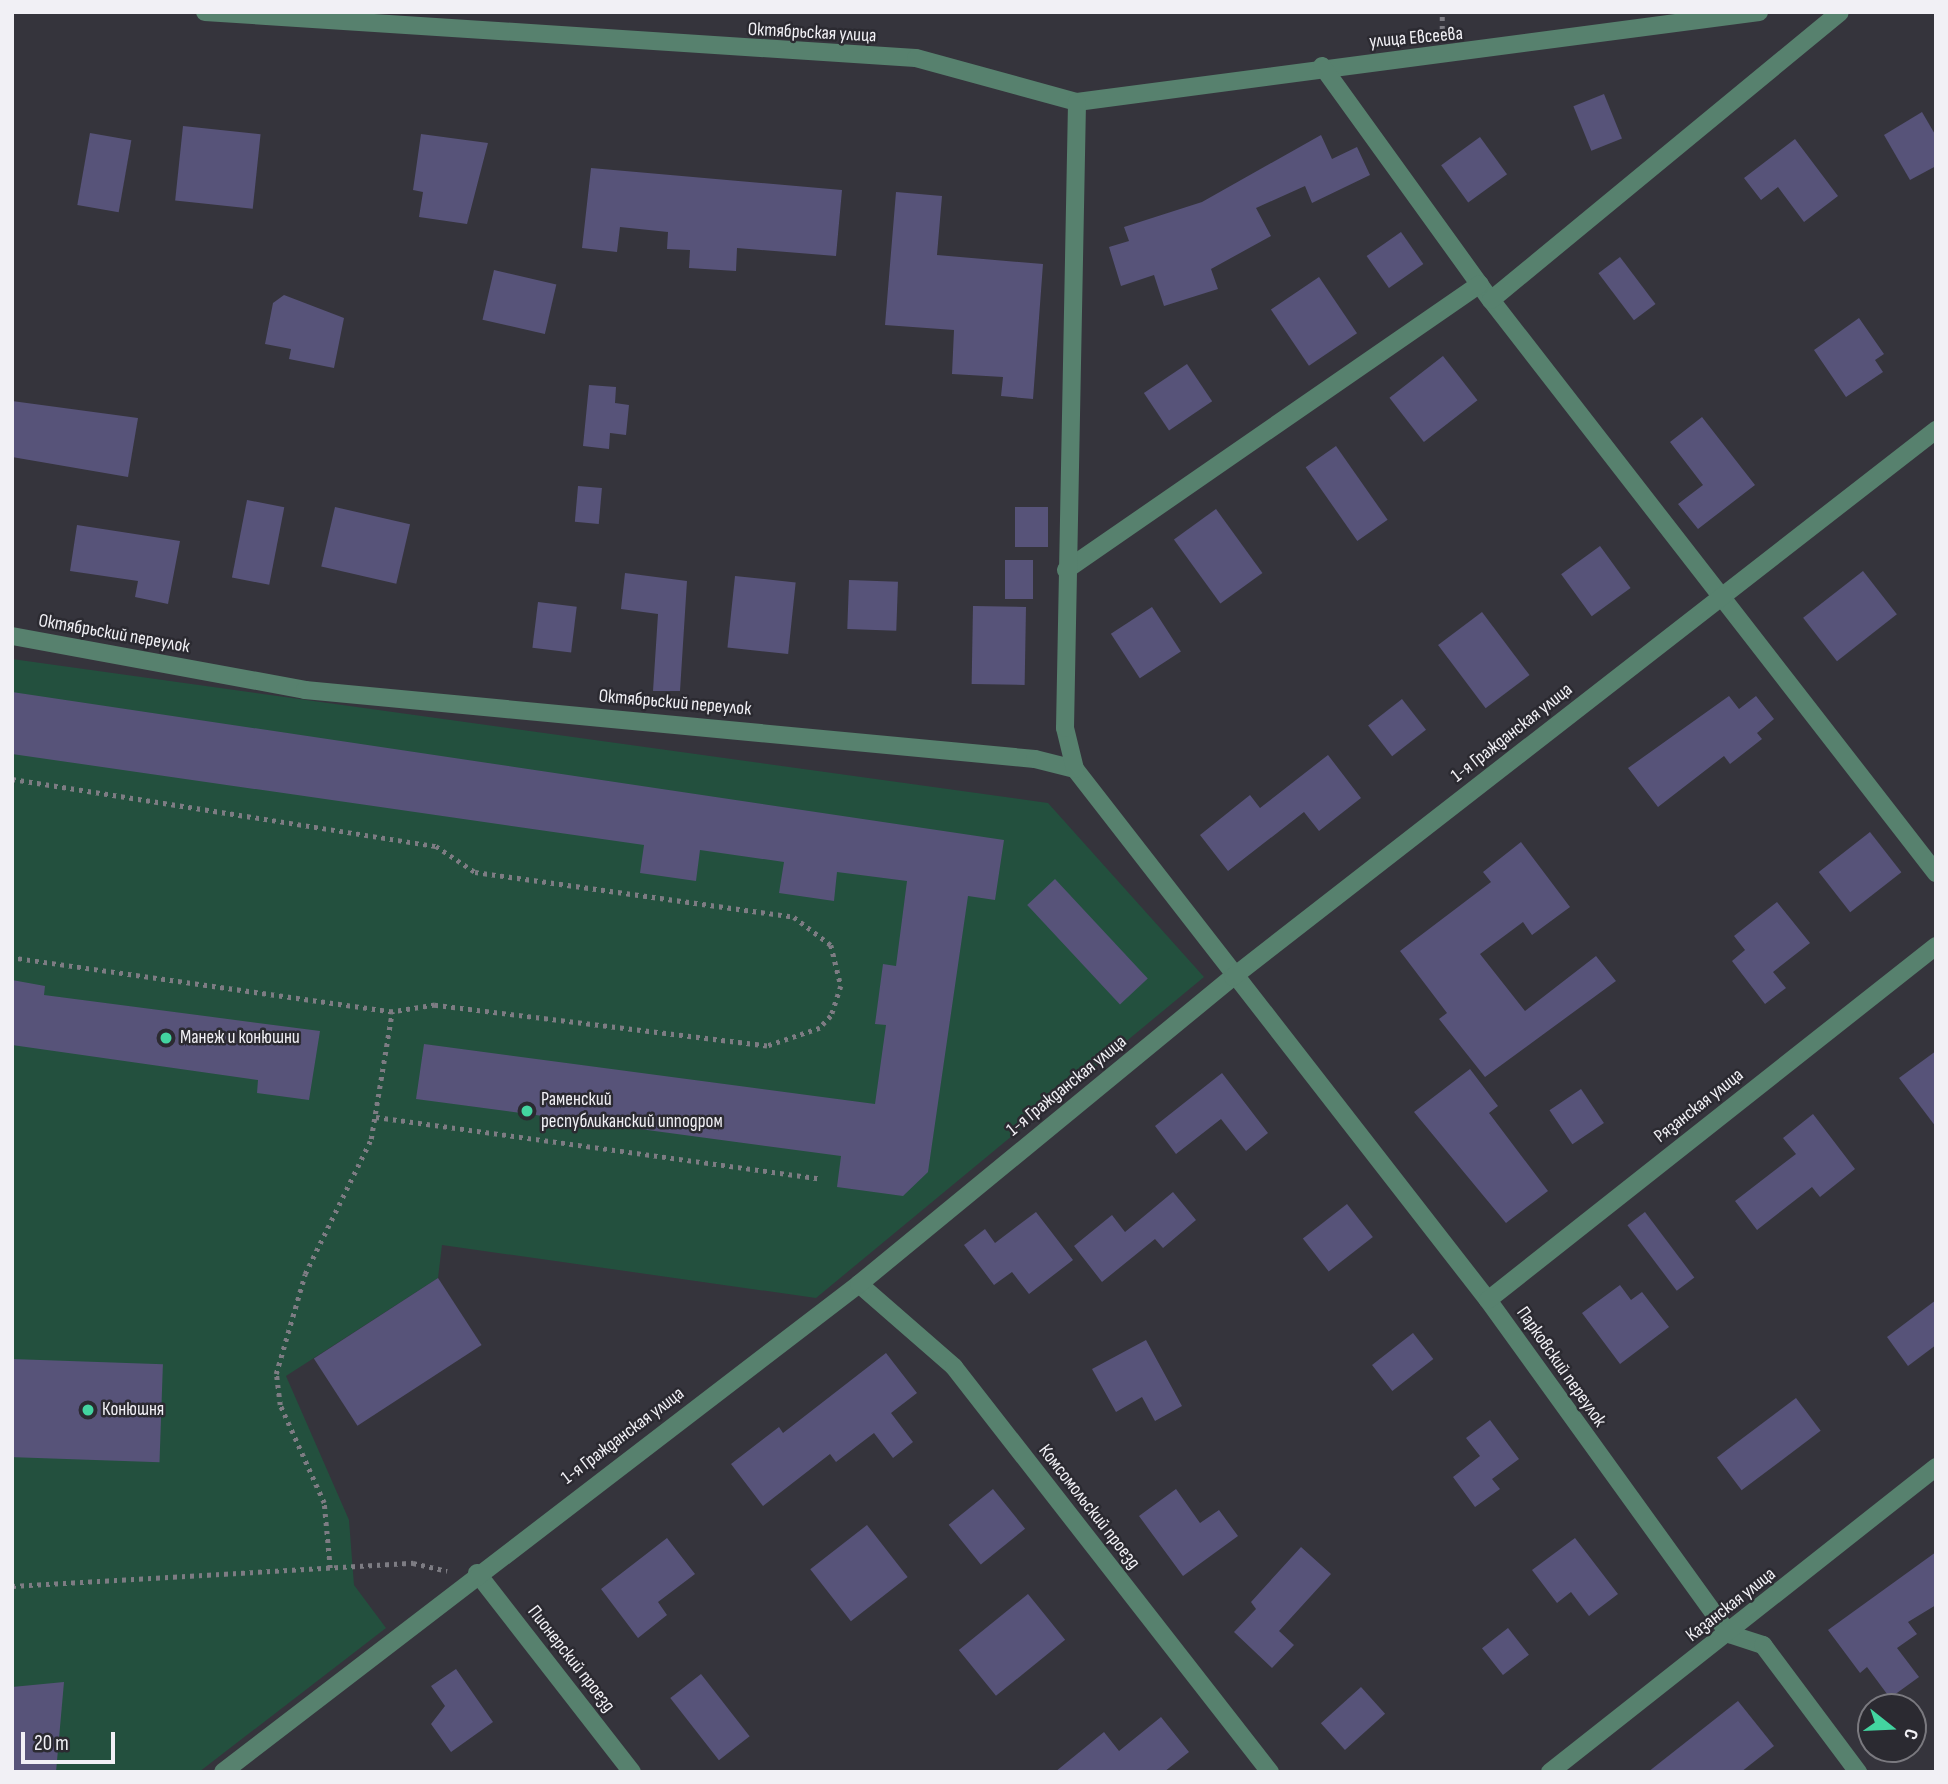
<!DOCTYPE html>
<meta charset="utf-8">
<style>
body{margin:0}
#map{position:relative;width:1948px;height:1784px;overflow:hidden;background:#35343c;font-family:"Sofia Sans Condensed",sans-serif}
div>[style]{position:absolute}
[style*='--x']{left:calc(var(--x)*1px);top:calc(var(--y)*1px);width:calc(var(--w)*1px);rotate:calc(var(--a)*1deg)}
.green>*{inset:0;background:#23503e}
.building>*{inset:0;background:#575379;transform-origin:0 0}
.path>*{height:4.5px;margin-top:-2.25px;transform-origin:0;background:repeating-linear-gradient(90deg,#7d7c83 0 3.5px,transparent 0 8.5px)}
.minor>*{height:18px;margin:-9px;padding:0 9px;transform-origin:9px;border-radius:9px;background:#57816e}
.dots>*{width:19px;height:19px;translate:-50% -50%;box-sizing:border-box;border:4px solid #2b2a31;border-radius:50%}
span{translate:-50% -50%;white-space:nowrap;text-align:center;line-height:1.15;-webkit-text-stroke:5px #2b2a31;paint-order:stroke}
.street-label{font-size:19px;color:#f1f0f5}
.poi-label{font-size:19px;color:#f1f0f5}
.left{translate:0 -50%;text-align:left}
.frame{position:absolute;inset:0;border:14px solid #f1f0f5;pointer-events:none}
.north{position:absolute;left:1857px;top:1693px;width:70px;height:70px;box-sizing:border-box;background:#2b2a31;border:2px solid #7a797f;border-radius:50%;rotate:108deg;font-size:19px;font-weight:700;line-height:28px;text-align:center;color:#f1f0f5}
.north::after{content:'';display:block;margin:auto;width:24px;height:32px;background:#43d4a0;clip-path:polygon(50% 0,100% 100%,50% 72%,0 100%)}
.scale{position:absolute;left:21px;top:1732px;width:94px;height:32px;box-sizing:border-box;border:4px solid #f1f0f5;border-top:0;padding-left:9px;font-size:21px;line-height:24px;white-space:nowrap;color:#f1f0f5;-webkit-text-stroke:5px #2b2a31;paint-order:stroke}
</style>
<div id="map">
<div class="green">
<div style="clip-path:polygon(12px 659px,1048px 803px,1204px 977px,816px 1298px,442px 1245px,438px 1278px,286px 1376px,349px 1520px,354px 1585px,386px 1628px,199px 1772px,12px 1772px)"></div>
</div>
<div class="building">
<div style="left:1604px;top:94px;width:48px;height:33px;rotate:68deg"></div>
<div style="clip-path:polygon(1922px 112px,1936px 136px,1936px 166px,1910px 180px,1884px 135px)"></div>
<div style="left:183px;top:126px;width:78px;height:75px;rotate:6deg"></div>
<div style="left:90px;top:133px;width:42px;height:73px;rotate:10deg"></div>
<div style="clip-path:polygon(421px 134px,488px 143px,467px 224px,419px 217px,423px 192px,413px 190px)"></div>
<div style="clip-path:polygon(1321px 135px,1332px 159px,1357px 147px,1370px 175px,1312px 203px,1305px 186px,1256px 208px,1271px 236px,1211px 269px,1218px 289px,1164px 306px,1154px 275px,1121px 286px,1109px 247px,1129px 241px,1124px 227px,1202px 202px)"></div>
<div style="left:1480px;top:137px;width:46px;height:48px;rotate:54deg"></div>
<div style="clip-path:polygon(1795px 139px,1838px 196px,1804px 222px,1778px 187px,1761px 200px,1744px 178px)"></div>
<div style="clip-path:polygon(591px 168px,842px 190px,836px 256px,737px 248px,736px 271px,689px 268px,690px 250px,667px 249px,668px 232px,620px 227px,617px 252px,582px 248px)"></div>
<div style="clip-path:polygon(896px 192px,942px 196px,937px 255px,1043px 264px,1033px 399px,1001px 396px,1003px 377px,952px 374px,954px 330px,885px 325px)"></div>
<div style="left:1401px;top:232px;width:39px;height:42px;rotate:55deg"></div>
<div style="left:1620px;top:257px;width:59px;height:27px;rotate:53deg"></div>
<div style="left:494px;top:270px;width:64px;height:51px;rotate:13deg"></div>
<div style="left:1319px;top:277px;width:68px;height:58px;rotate:56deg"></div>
<div style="clip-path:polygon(284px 295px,344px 318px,334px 368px,289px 359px,291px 349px,265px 344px,273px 303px)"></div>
<div style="clip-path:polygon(1859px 318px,1884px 354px,1875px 360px,1883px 372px,1846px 397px,1814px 350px)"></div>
<div style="left:1443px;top:356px;width:56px;height:68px;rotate:52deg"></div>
<div style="left:1187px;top:364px;width:45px;height:52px;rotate:56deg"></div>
<div style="clip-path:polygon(589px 385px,616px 387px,615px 403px,629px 405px,626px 435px,610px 433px,609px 449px,583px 446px)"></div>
<div style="clip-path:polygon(12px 401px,138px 418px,128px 477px,12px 457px)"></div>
<div style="clip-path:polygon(1702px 417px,1755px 485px,1698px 529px,1678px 504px,1703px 485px,1670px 442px)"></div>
<div style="left:1336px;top:446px;width:90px;height:37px;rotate:55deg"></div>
<div style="left:578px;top:486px;width:24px;height:36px;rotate:5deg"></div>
<div style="left:247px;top:500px;width:38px;height:79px;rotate:11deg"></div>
<div style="left:335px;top:507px;width:77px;height:61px;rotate:13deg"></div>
<div style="left:1015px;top:507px;width:33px;height:40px"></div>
<div style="left:1216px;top:509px;width:79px;height:52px;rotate:54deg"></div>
<div style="clip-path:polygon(77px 525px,180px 541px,168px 604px,135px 597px,138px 581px,70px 571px)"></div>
<div style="left:1600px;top:546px;width:52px;height:48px;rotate:54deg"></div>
<div style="left:1005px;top:560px;width:28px;height:39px"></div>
<div style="left:1863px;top:571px;width:55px;height:76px;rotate:52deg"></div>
<div style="clip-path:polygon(625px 573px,687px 581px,680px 691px,653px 691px,658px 614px,621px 609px)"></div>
<div style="left:735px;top:576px;width:61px;height:72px;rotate:6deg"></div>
<div style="left:849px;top:580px;width:49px;height:49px;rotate:2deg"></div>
<div style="left:538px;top:602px;width:39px;height:46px;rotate:7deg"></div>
<div style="left:973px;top:606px;width:53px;height:78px;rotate:1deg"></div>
<div style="left:1152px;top:607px;width:53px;height:49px;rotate:57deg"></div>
<div style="left:1482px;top:612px;width:79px;height:55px;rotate:53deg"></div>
<div style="clip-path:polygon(12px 692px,1004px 840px,995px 900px,968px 896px,928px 1172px,903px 1196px,837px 1187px,841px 1156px,416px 1099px,424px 1044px,875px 1104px,886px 1025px,875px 1024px,883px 964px,896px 966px,907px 881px,837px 872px,834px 901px,779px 893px,784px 862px,700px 850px,696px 881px,640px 873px,644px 845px,12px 754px)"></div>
<div style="clip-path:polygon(1729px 696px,1739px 709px,1756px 696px,1774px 719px,1757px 733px,1762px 739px,1730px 764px,1724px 756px,1658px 807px,1628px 768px)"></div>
<div style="left:1402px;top:699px;width:39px;height:43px;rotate:52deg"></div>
<div style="clip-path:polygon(1328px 755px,1361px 798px,1319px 831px,1304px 812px,1228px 871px,1200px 835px,1250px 795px,1260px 808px)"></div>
<div style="left:1870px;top:832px;width:51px;height:65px;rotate:52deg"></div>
<div style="clip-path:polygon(1521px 842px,1570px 907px,1532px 935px,1523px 922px,1480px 954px,1525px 1011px,1596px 956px,1616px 981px,1485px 1077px,1439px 1019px,1447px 1013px,1400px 951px,1491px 882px,1483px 872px)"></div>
<div style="left:1055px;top:879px;width:136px;height:38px;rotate:47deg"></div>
<div style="clip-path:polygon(1777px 902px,1810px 943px,1773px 972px,1786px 988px,1765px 1004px,1732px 961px,1745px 950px,1734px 936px)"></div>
<div style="clip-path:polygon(12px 980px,45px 986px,44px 995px,320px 1031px,309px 1100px,257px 1093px,258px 1080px,12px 1045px)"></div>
<div style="clip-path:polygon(1936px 1051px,1936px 1127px,1899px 1078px)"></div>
<div style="clip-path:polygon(1470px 1069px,1498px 1106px,1489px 1113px,1548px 1191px,1506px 1223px,1414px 1112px)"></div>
<div style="clip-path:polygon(1222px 1073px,1268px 1133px,1246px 1151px,1221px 1119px,1176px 1154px,1155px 1126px)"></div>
<div style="left:1581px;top:1089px;width:41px;height:38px;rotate:56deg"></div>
<div style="clip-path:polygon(1813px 1114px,1855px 1169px,1820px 1197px,1812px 1187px,1757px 1230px,1735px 1201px,1796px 1154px,1783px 1138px)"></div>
<div style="clip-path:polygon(1173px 1192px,1196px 1220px,1163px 1248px,1155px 1239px,1102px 1282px,1074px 1246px,1112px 1215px,1125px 1232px)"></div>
<div style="left:1347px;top:1204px;width:42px;height:56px;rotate:52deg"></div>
<div style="clip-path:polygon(1036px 1212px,1073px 1260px,1029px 1294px,1012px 1272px,994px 1285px,964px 1245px,985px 1229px,995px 1243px)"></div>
<div style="left:1645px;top:1212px;width:82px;height:22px;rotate:53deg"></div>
<div style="left:438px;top:1278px;width:80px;height:148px;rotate:57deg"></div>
<div style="clip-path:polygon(1620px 1285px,1631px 1300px,1642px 1292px,1669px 1327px,1620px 1364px,1582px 1313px)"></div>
<div style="clip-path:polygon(1936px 1300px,1936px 1345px,1908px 1366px,1887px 1337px)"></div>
<div style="left:1413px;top:1333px;width:33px;height:52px;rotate:52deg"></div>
<div style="clip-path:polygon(1146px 1340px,1182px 1406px,1155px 1421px,1142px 1397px,1116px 1412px,1092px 1369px)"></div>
<div style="clip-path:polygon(886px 1353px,917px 1393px,891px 1413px,913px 1442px,893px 1458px,874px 1433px,836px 1462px,830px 1454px,763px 1506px,731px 1464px,779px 1427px,783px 1433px)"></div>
<div style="left:12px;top:1359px;width:151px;height:98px;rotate:2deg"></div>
<div style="left:1796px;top:1398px;width:41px;height:99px;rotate:53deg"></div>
<div style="clip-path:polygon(1490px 1420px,1519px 1459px,1492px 1479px,1500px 1489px,1475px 1507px,1453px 1477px,1480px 1456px,1466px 1438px)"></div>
<div style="left:993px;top:1489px;width:51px;height:57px;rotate:51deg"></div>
<div style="clip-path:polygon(1176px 1489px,1200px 1523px,1219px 1510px,1238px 1536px,1183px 1576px,1139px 1516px)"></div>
<div style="left:867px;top:1525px;width:66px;height:72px;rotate:52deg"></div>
<div style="clip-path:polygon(667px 1538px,695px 1574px,658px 1602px,667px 1615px,638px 1638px,601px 1589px)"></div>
<div style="clip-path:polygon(1575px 1538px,1618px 1594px,1589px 1616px,1571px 1592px,1557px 1603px,1532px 1570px)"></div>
<div style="clip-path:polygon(1301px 1547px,1331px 1574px,1279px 1631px,1294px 1645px,1272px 1668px,1234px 1632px,1256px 1609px,1251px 1602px)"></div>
<div style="clip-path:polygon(1936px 1552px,1936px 1605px,1908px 1622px,1917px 1634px,1897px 1648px,1919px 1677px,1890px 1698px,1867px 1667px,1860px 1673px,1828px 1630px)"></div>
<div style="left:1028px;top:1594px;width:59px;height:89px;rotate:51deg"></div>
<div style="left:1508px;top:1628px;width:34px;height:33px;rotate:52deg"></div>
<div style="clip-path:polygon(456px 1669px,493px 1722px,451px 1752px,431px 1724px,445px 1706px,431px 1686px)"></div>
<div style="left:701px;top:1674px;width:79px;height:39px;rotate:52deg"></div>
<div style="clip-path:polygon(64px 1682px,56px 1772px,12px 1772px,12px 1687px)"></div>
<div style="left:1361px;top:1687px;width:36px;height:54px;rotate:48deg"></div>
<div style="clip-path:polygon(1738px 1701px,1774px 1746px,1741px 1772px,1648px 1772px)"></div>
<div style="clip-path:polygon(1161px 1717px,1189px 1752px,1164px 1772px,1055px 1772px,1104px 1732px,1119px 1751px)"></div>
</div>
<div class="path">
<div style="--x:1442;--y:29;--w:17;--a:-90"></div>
<div style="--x:12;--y:779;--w:429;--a:9"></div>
<div style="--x:436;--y:846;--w:47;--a:33.7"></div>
<div style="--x:475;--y:872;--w:322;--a:8"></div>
<div style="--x:794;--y:917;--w:46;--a:37.1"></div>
<div style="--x:831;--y:945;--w:42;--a:76.3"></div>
<div style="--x:841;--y:986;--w:32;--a:108"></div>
<div style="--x:831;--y:1016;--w:16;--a:133"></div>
<div style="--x:820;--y:1028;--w:56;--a:161.2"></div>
<div style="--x:767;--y:1046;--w:335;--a:-173"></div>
<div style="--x:435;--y:1005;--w:44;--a:170.8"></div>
<div style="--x:392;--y:1012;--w:384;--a:-171.9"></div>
<div style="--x:376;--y:1117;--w:446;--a:7.9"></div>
<div style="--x:330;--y:1568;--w:65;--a:-95.3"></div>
<div style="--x:324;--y:1503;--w:107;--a:-114.2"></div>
<div style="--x:280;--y:1405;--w:31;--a:-97"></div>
<div style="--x:276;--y:1374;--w:104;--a:-73.8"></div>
<div style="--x:305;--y:1274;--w:150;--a:-63.9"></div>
<div style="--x:371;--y:1139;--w:129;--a:-80.6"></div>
<div style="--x:12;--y:1586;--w:402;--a:-3.3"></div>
<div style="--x:413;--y:1563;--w:35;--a:13"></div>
</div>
<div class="minor">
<div style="--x:205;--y:12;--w:712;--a:3.7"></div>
<div style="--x:916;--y:58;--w:167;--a:15.3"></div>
<div style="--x:1077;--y:102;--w:688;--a:-7.52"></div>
<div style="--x:1322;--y:66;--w:289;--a:54.2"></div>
<div style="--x:1491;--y:300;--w:726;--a:52.17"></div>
<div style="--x:1491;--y:300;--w:452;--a:-39.5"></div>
<div style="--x:1066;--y:570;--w:503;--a:-34.64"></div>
<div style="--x:12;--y:636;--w:298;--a:10.4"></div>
<div style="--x:305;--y:690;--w:733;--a:5.4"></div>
<div style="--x:1035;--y:759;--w:41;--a:14"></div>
<div style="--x:1075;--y:769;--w:673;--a:52.13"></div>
<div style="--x:1488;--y:1300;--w:412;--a:54.2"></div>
<div style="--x:1729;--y:1634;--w:36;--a:18"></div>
<div style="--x:1763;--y:1645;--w:159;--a:53.2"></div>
<div style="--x:1075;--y:769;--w:42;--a:-103.7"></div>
<div style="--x:1065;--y:728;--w:626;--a:-88.9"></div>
<div style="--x:859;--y:1284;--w:126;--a:41.1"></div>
<div style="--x:954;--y:1367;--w:514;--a:52.04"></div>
<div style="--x:1488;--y:1300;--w:571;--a:-38.32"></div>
<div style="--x:477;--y:1573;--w:252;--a:52.1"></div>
<div style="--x:223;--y:1772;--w:802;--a:-37.5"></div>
<div style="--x:859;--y:1284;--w:484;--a:-39.4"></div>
<div style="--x:1233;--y:977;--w:891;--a:-37.89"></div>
<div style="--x:1550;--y:1772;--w:492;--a:-38.3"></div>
</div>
<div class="dots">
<div style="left:166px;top:1038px;background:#43d4a0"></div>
<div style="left:527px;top:1111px;background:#43d4a0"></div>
<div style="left:88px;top:1410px;background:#43d4a0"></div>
</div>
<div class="street-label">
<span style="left:812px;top:33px;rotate:3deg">Октябрьская улица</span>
<span style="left:1416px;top:38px;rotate:-5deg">улица Евсеева</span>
<span style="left:114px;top:634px;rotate:10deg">Октябрьский переулок</span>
<span style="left:675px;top:703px;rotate:5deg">Октябрьский переулок</span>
<span style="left:1512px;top:733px;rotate:-38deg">1-я Гражданская улица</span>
<span style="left:1067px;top:1086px;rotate:-39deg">1-я Гражданская улица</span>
<span style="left:1699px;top:1106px;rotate:-38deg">Рязанская улица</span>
<span style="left:1561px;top:1367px;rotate:55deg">Парковский переулок</span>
<span style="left:623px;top:1436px;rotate:-37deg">1-я Гражданская улица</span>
<span style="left:1089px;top:1507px;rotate:52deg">Комсомольский проезд</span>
<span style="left:1731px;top:1605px;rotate:-38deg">Казанская улица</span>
<span style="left:571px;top:1659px;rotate:52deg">Пионерский проезд</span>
</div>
<div class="poi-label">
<span class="left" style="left:180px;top:1038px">Манеж и конюшни</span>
<span class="left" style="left:541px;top:1111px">Раменский<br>республиканский ипподром</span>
<span class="left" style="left:102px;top:1410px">Конюшня</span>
</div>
<div class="frame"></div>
<div class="north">С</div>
<div class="scale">20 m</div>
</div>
